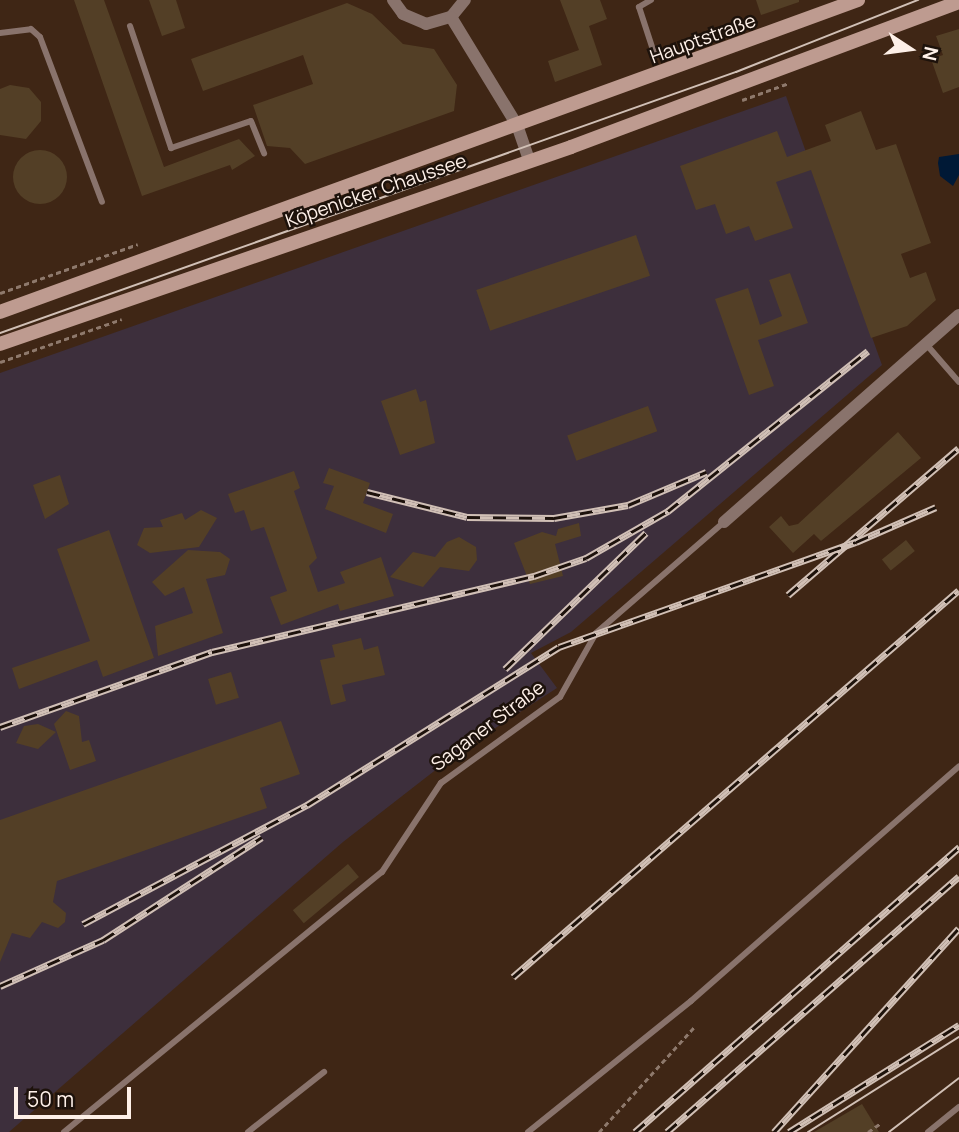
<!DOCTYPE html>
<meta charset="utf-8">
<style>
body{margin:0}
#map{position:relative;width:959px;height:1132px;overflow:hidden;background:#3f2615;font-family:Manrope,sans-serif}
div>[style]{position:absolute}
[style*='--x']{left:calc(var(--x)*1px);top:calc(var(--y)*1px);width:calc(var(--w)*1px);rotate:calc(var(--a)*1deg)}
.industrial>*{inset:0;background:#3d2f3c}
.water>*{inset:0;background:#001936}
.building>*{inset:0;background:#533f26;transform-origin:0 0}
.round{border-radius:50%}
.path>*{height:2.5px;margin-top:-1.25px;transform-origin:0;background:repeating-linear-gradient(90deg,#8e796c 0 5px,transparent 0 8.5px)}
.lane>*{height:6px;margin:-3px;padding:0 3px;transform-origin:3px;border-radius:3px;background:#89736c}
.street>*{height:12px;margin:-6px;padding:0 6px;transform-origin:6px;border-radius:6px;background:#89736c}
.secondary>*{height:14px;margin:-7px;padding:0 7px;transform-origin:7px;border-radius:7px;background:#be9b90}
.tram>*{height:2px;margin:-1px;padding:0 1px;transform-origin:1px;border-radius:1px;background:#d1c0b6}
.rail>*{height:7px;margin-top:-3.5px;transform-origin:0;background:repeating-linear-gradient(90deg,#1d120b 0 13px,#d1c0b6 0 26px);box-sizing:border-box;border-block:2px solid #d1c0b6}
span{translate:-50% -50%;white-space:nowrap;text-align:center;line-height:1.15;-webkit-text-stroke:5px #1d120b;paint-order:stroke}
.street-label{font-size:19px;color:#fef0e8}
.north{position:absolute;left:875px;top:14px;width:70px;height:70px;-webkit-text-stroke:5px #1d120b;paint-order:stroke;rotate:103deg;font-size:19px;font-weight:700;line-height:28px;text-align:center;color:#fef0e8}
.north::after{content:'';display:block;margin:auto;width:24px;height:32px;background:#fef0e8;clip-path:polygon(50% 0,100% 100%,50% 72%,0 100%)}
.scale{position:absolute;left:14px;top:1087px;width:117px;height:32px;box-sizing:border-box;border:4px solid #fef0e8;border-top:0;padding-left:9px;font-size:21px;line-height:24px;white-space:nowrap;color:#fef0e8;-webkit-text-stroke:5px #1d120b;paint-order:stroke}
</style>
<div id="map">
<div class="industrial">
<div style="clip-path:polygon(786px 96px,882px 365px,571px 632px,531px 653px,557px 688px,460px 751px,343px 842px,9px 1132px,0 1132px,0 373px)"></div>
</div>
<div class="water">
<div style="clip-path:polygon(959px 154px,959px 175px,953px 186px,940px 176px,938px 163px,939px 157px)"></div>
</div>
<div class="building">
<div style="clip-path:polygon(74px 0,104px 0,164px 167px,239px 139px,255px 156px,232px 170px,230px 165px,142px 196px)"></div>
<div style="clip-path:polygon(149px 0,176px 0,185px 28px,162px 36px)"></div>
<div style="clip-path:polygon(560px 0,600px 0,607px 19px,589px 26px,602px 65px,555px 82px,548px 61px,579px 50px)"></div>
<div style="clip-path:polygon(756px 0,799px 0,799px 2px,761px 15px)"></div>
<div style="clip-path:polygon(347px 3px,372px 14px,403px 44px,434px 49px,457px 85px,454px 111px,305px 164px,290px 148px,267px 146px,253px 105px,313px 84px,303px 55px,203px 91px,191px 59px)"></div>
<div style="clip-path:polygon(959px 29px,959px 87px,943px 93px,931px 59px,943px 55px,936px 36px)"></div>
<div style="clip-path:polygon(10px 85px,29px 88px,41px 102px,41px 121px,26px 139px,0 135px,0 89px)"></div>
<div style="clip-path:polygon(861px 111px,876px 150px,896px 144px,931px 243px,901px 254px,910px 278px,926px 272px,936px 300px,907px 326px,871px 338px,811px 170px,776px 182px,793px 228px,755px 241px,749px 226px,726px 234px,715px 204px,696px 210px,680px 166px,777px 131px,787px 157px,831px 141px,825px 125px)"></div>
<div class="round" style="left:13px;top:150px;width:54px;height:54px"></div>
<div style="left:636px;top:235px;width:43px;height:169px;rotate:71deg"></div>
<div style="clip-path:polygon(790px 273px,808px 323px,758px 340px,774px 386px,749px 395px,715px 299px,748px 288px,760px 325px,782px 316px,769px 280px)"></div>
<div style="clip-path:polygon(416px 389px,420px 402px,426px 400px,435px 443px,400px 455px,381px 401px)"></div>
<div style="left:648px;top:406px;width:27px;height:86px;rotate:70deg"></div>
<div style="clip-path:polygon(898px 432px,921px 458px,821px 541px,814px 534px,793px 553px,769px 527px,781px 516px,789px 526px,798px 524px)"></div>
<div style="clip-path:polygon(329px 468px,370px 483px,363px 503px,393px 514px,386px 533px,325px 509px,334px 486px,323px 483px)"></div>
<div style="clip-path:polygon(294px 471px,300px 488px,294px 491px,317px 558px,309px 566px,318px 592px,345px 583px,340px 572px,381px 557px,394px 596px,340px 611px,338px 604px,281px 625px,270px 597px,287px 591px,264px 527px,251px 531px,244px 510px,235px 513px,228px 494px)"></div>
<div style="clip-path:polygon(60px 475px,69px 504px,45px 519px,33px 485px)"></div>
<div style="clip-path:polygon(201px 510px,217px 518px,199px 547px,150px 553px,137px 545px,144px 528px,163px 527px,160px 520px,182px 513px,185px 520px)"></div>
<div style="clip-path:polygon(579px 523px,581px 536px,555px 544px,563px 576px,530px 584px,514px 543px,542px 532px,556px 536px,558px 529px)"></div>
<div style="clip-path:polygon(109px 530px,154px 658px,103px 677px,97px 660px,19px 689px,12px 668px,90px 641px,57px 549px)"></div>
<div style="clip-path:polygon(459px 537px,476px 547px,477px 560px,469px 571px,440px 567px,423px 587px,390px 577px,413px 552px,435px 557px,447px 542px)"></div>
<div style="left:906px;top:540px;width:14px;height:31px;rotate:51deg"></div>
<div style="clip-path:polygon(188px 550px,220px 552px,230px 559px,225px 575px,206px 579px,223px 633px,158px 656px,155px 626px,193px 613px,184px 587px,165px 596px,152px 582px)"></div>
<div style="clip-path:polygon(361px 638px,364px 650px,378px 646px,385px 675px,342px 685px,346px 701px,331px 705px,320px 660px,335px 657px,332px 645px)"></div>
<div style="left:231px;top:672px;width:27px;height:24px;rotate:73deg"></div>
<div style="clip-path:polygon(66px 711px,79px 716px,82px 742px,89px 740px,96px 761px,70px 770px,54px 724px)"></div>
<div style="clip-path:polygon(281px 721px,300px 774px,260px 788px,267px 808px,57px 881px,53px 902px,66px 913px,65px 922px,58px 928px,42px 922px,30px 938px,12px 933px,0 962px,0 820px)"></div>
<div style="clip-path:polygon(38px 724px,56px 732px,38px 749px,16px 743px,24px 726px)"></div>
<div style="left:348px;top:864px;width:17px;height:72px;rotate:50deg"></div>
<div style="clip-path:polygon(862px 1104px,879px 1132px,814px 1132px)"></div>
</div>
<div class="path">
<div style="--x:742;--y:100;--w:50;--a:-19.9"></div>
<div style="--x:0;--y:293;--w:146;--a:-19.5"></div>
<div style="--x:0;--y:362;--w:129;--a:-19.4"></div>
<div style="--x:599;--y:1132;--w:143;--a:-47.8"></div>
<div style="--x:868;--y:1132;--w:16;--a:-35"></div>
</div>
<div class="lane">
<div style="--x:651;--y:0;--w:14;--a:150"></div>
<div style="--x:639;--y:7;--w:48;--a:71.9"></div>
<div style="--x:130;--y:26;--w:129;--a:71.4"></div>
<div style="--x:171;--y:148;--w:84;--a:-18.6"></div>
<div style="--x:251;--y:121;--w:35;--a:68"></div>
<div style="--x:0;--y:33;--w:31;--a:-7"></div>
<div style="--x:31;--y:29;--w:12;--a:42"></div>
<div style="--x:40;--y:37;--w:176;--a:69.4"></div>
<div style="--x:926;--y:344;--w:50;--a:49"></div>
<div style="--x:64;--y:1132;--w:411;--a:-39.3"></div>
<div style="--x:382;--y:872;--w:107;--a:-56.5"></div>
<div style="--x:441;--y:783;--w:147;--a:-35.9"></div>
<div style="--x:560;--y:697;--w:73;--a:-60.6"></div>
<div style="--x:596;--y:633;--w:169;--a:-40.9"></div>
<div style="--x:248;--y:1132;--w:97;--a:-38.3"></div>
<div style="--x:528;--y:1132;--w:209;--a:-38.8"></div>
<div style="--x:691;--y:1001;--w:356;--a:-41.2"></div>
<div style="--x:928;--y:1132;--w:40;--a:-39"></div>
</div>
<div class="street">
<div style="--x:393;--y:0;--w:17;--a:54"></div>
<div style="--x:403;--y:14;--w:25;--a:23"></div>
<div style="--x:426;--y:24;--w:26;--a:-16"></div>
<div style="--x:451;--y:17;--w:22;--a:-51"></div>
<div style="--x:451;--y:17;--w:127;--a:58.6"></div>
<div style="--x:517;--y:125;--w:36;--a:71"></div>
<div style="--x:724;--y:522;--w:313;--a:-41.4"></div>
</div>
<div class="secondary">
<div style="--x:0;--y:312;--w:913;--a:-19.98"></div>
<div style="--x:0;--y:344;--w:604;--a:-19.03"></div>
<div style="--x:571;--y:147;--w:414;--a:-20.5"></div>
</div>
<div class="tram">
<div style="--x:0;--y:333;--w:781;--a:-19.53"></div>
<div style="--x:736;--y:72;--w:196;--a:-21.6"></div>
<div style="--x:808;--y:1132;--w:178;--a:-32.2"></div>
<div style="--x:889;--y:1132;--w:88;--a:-37.6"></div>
</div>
<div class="rail">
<div style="--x:367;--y:492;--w:103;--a:14"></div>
<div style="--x:467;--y:517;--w:87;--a:0.7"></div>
<div style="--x:554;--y:518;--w:75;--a:-10"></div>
<div style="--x:628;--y:505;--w:85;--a:-22.9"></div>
<div style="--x:788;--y:595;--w:225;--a:-40.7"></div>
<div style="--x:505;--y:669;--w:196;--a:-44"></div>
<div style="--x:0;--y:727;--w:225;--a:-19.5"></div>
<div style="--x:212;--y:652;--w:331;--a:-13.3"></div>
<div style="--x:534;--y:576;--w:55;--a:-19.1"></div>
<div style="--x:586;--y:558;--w:95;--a:-29.8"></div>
<div style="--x:668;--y:511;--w:256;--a:-38.7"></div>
<div style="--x:83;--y:924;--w:254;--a:-28"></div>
<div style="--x:307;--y:805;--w:297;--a:-32.1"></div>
<div style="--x:559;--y:647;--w:315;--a:-19.5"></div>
<div style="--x:856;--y:542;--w:87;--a:-23.6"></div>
<div style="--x:513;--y:977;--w:590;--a:-40.95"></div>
<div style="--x:0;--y:986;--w:113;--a:-24.1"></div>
<div style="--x:103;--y:940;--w:189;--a:-32.9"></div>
<div style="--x:635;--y:1132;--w:432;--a:-41.3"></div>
<div style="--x:667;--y:1132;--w:388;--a:-41.2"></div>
<div style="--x:774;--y:1132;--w:275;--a:-47.8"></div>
<div style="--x:789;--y:1132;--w:201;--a:-32.2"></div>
</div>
<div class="street-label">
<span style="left:703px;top:39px;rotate:-20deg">Hauptstraße</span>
<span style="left:376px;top:191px;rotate:-19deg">Köpenicker Chaussee</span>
<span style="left:488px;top:726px;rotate:-37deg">Saganer Straße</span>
</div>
<div class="north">N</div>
<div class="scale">50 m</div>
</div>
